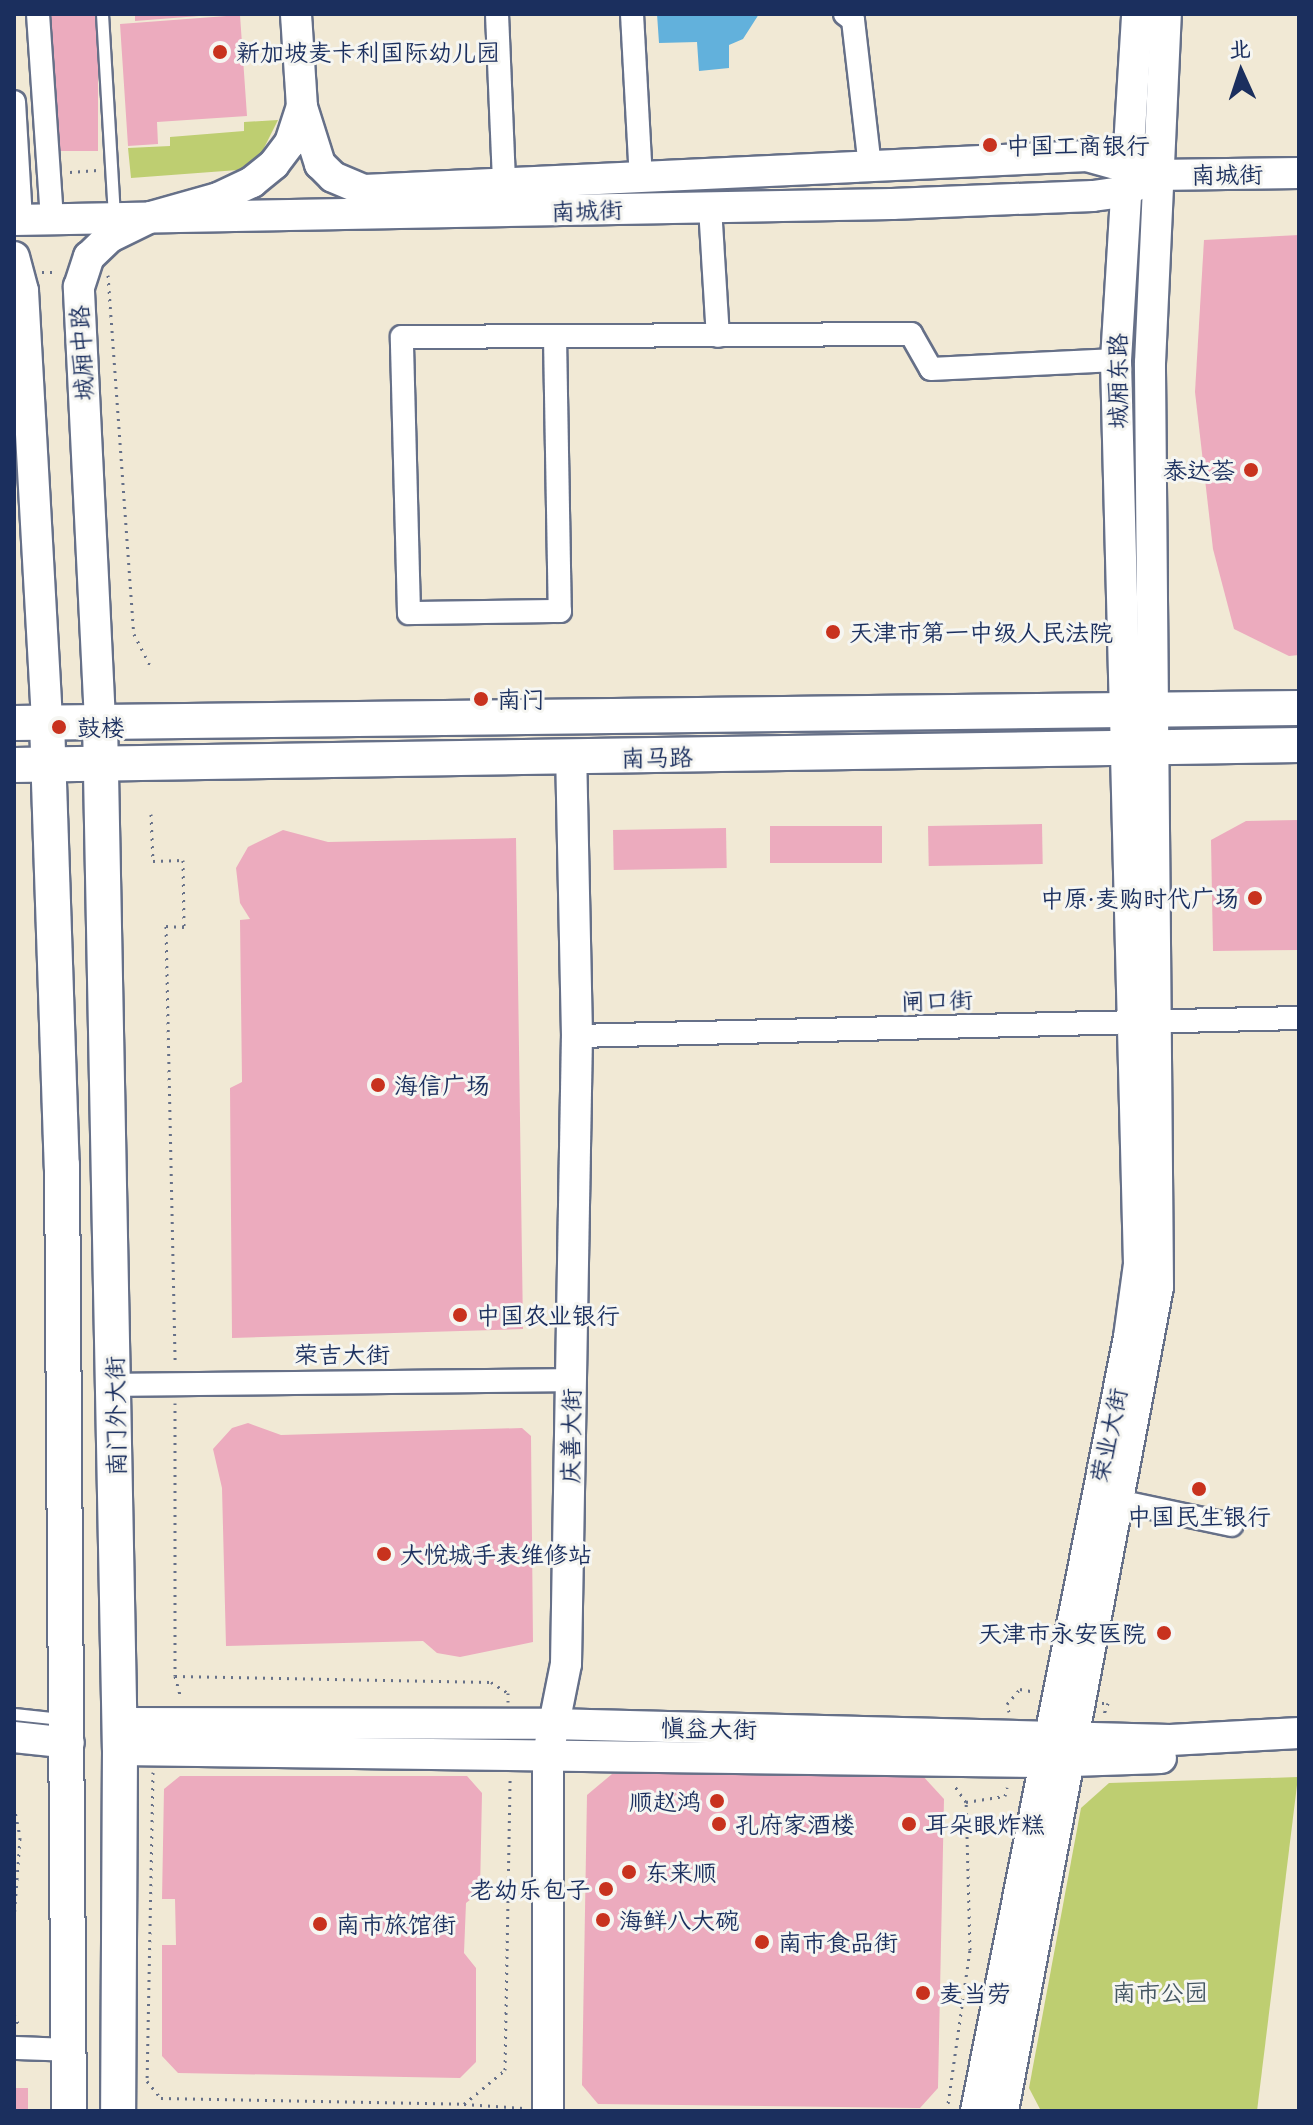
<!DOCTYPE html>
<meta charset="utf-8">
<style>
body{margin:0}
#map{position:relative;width:1313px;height:2125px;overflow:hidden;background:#f1e9d5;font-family:"Playpen Sans","LXGW WenKai TC",sans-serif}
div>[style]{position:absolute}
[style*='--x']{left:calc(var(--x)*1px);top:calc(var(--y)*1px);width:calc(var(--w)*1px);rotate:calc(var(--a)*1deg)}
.green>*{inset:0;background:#bece71}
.water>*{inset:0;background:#62b1dc}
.building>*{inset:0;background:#ecabbe;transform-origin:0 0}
.path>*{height:3px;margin-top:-1.5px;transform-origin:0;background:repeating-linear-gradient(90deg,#667088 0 2px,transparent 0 8px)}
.roads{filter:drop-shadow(2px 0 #667088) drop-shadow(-2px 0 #667088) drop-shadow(0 2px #667088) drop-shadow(0 -2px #667088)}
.lane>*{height:11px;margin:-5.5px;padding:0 5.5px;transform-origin:5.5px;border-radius:5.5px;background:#fff}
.street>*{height:22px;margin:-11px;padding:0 11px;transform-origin:11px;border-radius:11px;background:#fff}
.secondary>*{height:30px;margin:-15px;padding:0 15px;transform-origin:15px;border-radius:15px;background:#fff}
.primary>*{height:34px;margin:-17px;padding:0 17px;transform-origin:17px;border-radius:17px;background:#fff}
.dots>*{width:22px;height:22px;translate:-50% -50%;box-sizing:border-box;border:4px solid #f6f6f2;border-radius:50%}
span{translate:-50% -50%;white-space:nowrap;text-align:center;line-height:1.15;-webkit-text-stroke:6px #f6f6f2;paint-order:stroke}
.poi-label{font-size:24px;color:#1b2f5e}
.left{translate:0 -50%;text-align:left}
.right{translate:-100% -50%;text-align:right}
.street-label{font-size:24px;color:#1b2f5e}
.park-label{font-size:24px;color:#445763}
.frame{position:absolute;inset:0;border:16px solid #1b2f5e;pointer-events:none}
.north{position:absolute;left:1201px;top:32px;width:80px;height:80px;-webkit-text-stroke:6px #f6f6f2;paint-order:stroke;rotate:357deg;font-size:22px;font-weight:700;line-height:32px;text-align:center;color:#1b2f5e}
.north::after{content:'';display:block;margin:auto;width:28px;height:36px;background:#1b2f5e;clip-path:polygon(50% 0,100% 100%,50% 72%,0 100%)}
</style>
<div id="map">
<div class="green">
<div style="clip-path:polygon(278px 120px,260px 156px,238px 170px,131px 178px,128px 148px,170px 146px,170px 137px,244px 131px,244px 122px)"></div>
<div style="clip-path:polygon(1298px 1777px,1257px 2111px,1041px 2111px,1029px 2088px,1081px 1808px,1109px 1783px)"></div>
</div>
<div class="water">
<div style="clip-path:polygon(657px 14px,759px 14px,743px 39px,729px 45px,729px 68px,699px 71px,697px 42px,659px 43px)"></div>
</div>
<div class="building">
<div style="left:49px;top:14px;width:49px;height:137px"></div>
<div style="clip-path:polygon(135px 14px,199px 14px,199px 16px,135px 21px)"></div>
<div style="clip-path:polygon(240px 15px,247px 116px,157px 122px,158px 144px,128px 146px,120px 24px)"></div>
<div style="clip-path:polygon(1299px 235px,1299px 655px,1289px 656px,1234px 629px,1213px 549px,1195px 392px,1204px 240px)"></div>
<div style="clip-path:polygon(1299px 820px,1299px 950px,1213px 951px,1211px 840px,1246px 821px)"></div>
<div style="left:1042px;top:824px;width:40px;height:114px;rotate:89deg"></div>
<div style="left:882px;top:826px;width:37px;height:112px;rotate:90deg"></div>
<div style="left:726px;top:828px;width:40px;height:113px;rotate:89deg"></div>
<div style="clip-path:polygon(283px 830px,328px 842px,516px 838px,523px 1329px,232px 1338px,230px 1088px,242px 1082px,240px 920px,250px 919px,240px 903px,236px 868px,248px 847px)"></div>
<div style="clip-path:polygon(248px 1423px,281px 1435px,522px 1428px,531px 1436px,533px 1642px,460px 1657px,437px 1653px,423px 1641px,226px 1646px,222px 1488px,213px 1449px,232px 1428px)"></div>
<div style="clip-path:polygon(612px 1774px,921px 1774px,944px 1799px,938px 2088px,920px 2108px,598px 2104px,582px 2085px,587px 1795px)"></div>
<div style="clip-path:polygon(180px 1776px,467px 1776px,482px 1793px,480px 1892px,466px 1903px,464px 1953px,476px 1968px,476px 2062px,460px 2078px,178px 2073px,162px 2056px,162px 1945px,176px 1945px,175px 1899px,162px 1899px,164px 1789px)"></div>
<div style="left:14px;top:2088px;width:14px;height:23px"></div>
</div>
<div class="path">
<div style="--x:70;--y:172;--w:28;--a:-4"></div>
<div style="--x:42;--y:272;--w:16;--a:0"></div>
<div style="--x:108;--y:275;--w:360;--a:85.9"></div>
<div style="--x:134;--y:634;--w:36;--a:63"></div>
<div style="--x:151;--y:814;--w:47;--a:87.6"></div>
<div style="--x:153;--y:861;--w:30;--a:-2"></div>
<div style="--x:183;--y:860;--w:67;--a:89.1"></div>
<div style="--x:184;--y:927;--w:18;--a:-177"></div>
<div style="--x:166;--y:926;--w:437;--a:88.8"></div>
<div style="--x:175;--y:1403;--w:273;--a:90"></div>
<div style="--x:175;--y:1676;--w:23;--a:75"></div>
<div style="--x:175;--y:1676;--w:316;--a:1.1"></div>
<div style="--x:491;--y:1682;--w:20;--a:33"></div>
<div style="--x:508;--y:1693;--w:9;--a:90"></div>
<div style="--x:1102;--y:1703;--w:6;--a:0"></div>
<div style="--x:1108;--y:1703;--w:12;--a:110"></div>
<div style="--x:1009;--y:1712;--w:8;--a:-104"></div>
<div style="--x:1007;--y:1704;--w:20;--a:-49"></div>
<div style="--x:1020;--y:1689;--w:16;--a:11"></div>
<div style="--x:153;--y:1772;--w:309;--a:91.1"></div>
<div style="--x:147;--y:2081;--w:22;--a:51"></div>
<div style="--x:161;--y:2098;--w:303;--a:1.1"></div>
<div style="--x:464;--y:2104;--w:53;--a:-39.7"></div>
<div style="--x:505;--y:2070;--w:293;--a:-89"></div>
<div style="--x:966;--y:1802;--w:39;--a:-9"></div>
<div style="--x:1005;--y:1796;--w:9;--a:-77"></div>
<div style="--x:14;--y:1806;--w:33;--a:79"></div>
<div style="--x:20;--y:1838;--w:81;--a:94.2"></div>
<div style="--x:14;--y:2014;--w:15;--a:67"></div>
<div style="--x:464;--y:2104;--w:60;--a:3.8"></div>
<div style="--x:571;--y:2110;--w:46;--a:1.2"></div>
<div style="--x:947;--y:2111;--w:163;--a:-81.9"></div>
<div style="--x:970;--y:1950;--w:148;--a:-91.5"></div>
<div style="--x:966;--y:1802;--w:21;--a:-125"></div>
</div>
<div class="roads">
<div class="lane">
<div style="--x:102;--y:14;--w:202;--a:86.6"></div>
<div style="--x:14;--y:1714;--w:47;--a:6.1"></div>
</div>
<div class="street">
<div style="--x:38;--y:14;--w:205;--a:86.1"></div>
<div style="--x:497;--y:14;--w:170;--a:87.6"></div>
<div style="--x:632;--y:14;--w:165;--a:86.9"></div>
<div style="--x:845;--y:14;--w:10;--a:37"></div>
<div style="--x:853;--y:20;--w:147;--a:83.4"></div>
<div style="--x:14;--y:102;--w:117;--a:86.6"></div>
<div style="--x:710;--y:207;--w:129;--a:86.5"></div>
<div style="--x:555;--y:337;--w:274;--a:89"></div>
<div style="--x:560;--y:611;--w:151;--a:179.2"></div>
<div style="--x:409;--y:613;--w:276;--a:-91.5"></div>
<div style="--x:402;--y:337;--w:509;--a:-0.34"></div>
<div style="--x:911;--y:334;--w:40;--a:60.3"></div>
<div style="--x:931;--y:369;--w:185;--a:-2.8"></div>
<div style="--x:577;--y:1036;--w:722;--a:-1.43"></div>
<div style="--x:114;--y:1385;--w:457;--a:-0.6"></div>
<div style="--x:1118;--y:1501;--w:116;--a:11.9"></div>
<div style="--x:14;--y:2048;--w:57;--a:2"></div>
</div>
<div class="secondary">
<div style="--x:302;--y:107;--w:60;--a:72.5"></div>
<div style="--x:320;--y:164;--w:18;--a:45"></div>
<div style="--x:333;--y:177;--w:34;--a:23"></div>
<div style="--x:364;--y:190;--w:724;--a:-2.69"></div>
<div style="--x:1087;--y:156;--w:71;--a:15.6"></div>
<div style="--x:1155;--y:175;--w:144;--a:-0.8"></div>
<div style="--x:14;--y:220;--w:878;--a:-1.04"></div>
<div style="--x:892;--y:204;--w:201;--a:-2.3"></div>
<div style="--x:1093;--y:196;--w:30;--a:-8"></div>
<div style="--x:1123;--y:192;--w:18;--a:-27"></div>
<div style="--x:14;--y:257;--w:35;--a:75"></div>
<div style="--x:23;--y:291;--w:432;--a:86.8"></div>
<div style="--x:100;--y:721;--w:435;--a:-92.8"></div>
<div style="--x:79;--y:287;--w:32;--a:-72"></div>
<div style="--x:89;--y:257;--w:29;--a:-44"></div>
<div style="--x:110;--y:237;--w:46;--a:-26"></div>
<div style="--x:151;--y:217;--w:70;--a:-15.8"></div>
<div style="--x:218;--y:198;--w:38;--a:-25"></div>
<div style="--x:252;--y:182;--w:28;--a:-39"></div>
<div style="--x:274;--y:164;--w:26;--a:-53"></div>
<div style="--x:290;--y:143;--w:38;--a:-72"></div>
<div style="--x:302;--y:107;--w:93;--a:-93.7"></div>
<div style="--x:119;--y:1723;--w:432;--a:0.1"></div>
<div style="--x:551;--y:1724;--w:619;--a:1.48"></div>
<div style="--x:1170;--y:1740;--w:129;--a:-3.1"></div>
<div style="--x:14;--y:1737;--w:55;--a:6.2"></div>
<div style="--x:120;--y:1750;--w:922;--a:0.75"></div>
<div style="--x:1042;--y:1762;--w:119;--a:-1.9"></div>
<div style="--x:548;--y:2111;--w:357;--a:-90"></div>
<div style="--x:548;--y:1754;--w:92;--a:-78.7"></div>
<div style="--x:566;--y:1664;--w:628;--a:-89"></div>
<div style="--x:577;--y:1036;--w:278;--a:-91.2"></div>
<div style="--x:976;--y:2111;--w:789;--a:-78.82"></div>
<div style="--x:1129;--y:1337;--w:74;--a:-82.2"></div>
<div style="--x:1139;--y:1264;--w:904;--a:-91.46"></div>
<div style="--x:1116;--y:360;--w:347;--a:-86.5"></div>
<div style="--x:1003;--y:2111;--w:838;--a:-79.35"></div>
<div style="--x:1158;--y:1287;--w:924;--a:-90.5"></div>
<div style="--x:1150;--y:363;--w:349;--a:-87.4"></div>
</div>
<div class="primary">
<div style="--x:100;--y:721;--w:1029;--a:88.89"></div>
<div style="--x:120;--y:1750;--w:361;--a:90.3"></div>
<div style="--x:47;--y:722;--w:443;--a:88.1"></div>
<div style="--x:62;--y:1165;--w:946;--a:89.58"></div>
<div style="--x:14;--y:723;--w:1285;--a:-0.67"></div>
<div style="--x:14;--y:765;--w:1285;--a:-0.89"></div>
</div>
</div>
<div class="dots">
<div style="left:220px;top:52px;background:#c8321e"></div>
<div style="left:990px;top:145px;background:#c8321e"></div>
<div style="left:1251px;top:470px;background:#c8321e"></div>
<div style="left:833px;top:632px;background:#c8321e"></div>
<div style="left:481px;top:699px;background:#c8321e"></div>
<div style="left:59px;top:727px;background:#c8321e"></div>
<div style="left:1255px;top:898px;background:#c8321e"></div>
<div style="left:378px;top:1085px;background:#c8321e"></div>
<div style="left:460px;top:1315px;background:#c8321e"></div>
<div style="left:1199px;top:1489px;background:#c8321e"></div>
<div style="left:384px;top:1554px;background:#c8321e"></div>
<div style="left:1164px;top:1633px;background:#c8321e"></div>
<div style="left:717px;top:1801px;background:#c8321e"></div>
<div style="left:719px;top:1824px;background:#c8321e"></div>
<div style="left:909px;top:1824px;background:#c8321e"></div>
<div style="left:629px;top:1872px;background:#c8321e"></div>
<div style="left:606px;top:1889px;background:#c8321e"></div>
<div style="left:603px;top:1920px;background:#c8321e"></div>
<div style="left:320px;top:1924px;background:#c8321e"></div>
<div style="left:762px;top:1942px;background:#c8321e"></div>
<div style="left:923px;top:1993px;background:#c8321e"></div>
</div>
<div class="poi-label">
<span class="left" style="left:236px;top:52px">新加坡麦卡利国际幼儿园</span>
<span class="left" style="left:1006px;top:145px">中国工商银行</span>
<span class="right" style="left:1235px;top:470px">泰达荟</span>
<span class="left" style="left:849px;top:632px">天津市第一中级人民法院</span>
<span class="left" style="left:497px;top:699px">南门</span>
<span class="left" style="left:77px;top:727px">鼓楼</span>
<span class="right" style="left:1239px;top:898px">中原·麦购时代广场</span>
<span class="left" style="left:394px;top:1085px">海信广场</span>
<span class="left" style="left:476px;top:1315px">中国农业银行</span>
<span style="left:1199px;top:1516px">中国民生银行</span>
<span class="left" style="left:400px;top:1554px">大悦城手表维修站</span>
<span class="right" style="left:1146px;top:1633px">天津市永安医院</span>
<span class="right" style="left:701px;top:1801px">顺赵鸿</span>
<span class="left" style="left:735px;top:1824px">孔府家酒楼</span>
<span class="left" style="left:925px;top:1824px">耳朵眼炸糕</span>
<span class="left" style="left:645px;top:1872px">东来顺</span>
<span class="right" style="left:590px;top:1889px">老幼乐包子</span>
<span class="left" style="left:619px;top:1920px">海鲜八大碗</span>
<span class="left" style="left:336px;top:1924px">南市旅馆街</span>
<span class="left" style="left:778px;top:1942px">南市食品街</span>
<span class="left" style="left:939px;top:1993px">麦当劳</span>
</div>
<div class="street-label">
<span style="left:1227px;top:174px;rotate:-1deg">南城街</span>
<span style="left:587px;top:210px;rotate:-2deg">南城街</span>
<span style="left:81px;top:353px;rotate:-93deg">城厢中路</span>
<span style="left:1117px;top:381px;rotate:-90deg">城厢东路</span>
<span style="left:657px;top:757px;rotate:-1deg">南马路</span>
<span style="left:937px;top:1000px;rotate:-2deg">闸口街</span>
<span style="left:342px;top:1354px">荣吉大街</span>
<span style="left:115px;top:1416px;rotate:-91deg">南门外大街</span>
<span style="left:1108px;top:1435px;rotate:-78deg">荣业大街</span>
<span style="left:570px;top:1436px;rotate:-89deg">庆善大街</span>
<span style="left:709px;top:1728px;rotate:1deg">慎益大街</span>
</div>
<div class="park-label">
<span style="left:1160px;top:1992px">南市公园</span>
</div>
<div class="frame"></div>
<div class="north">北</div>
</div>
